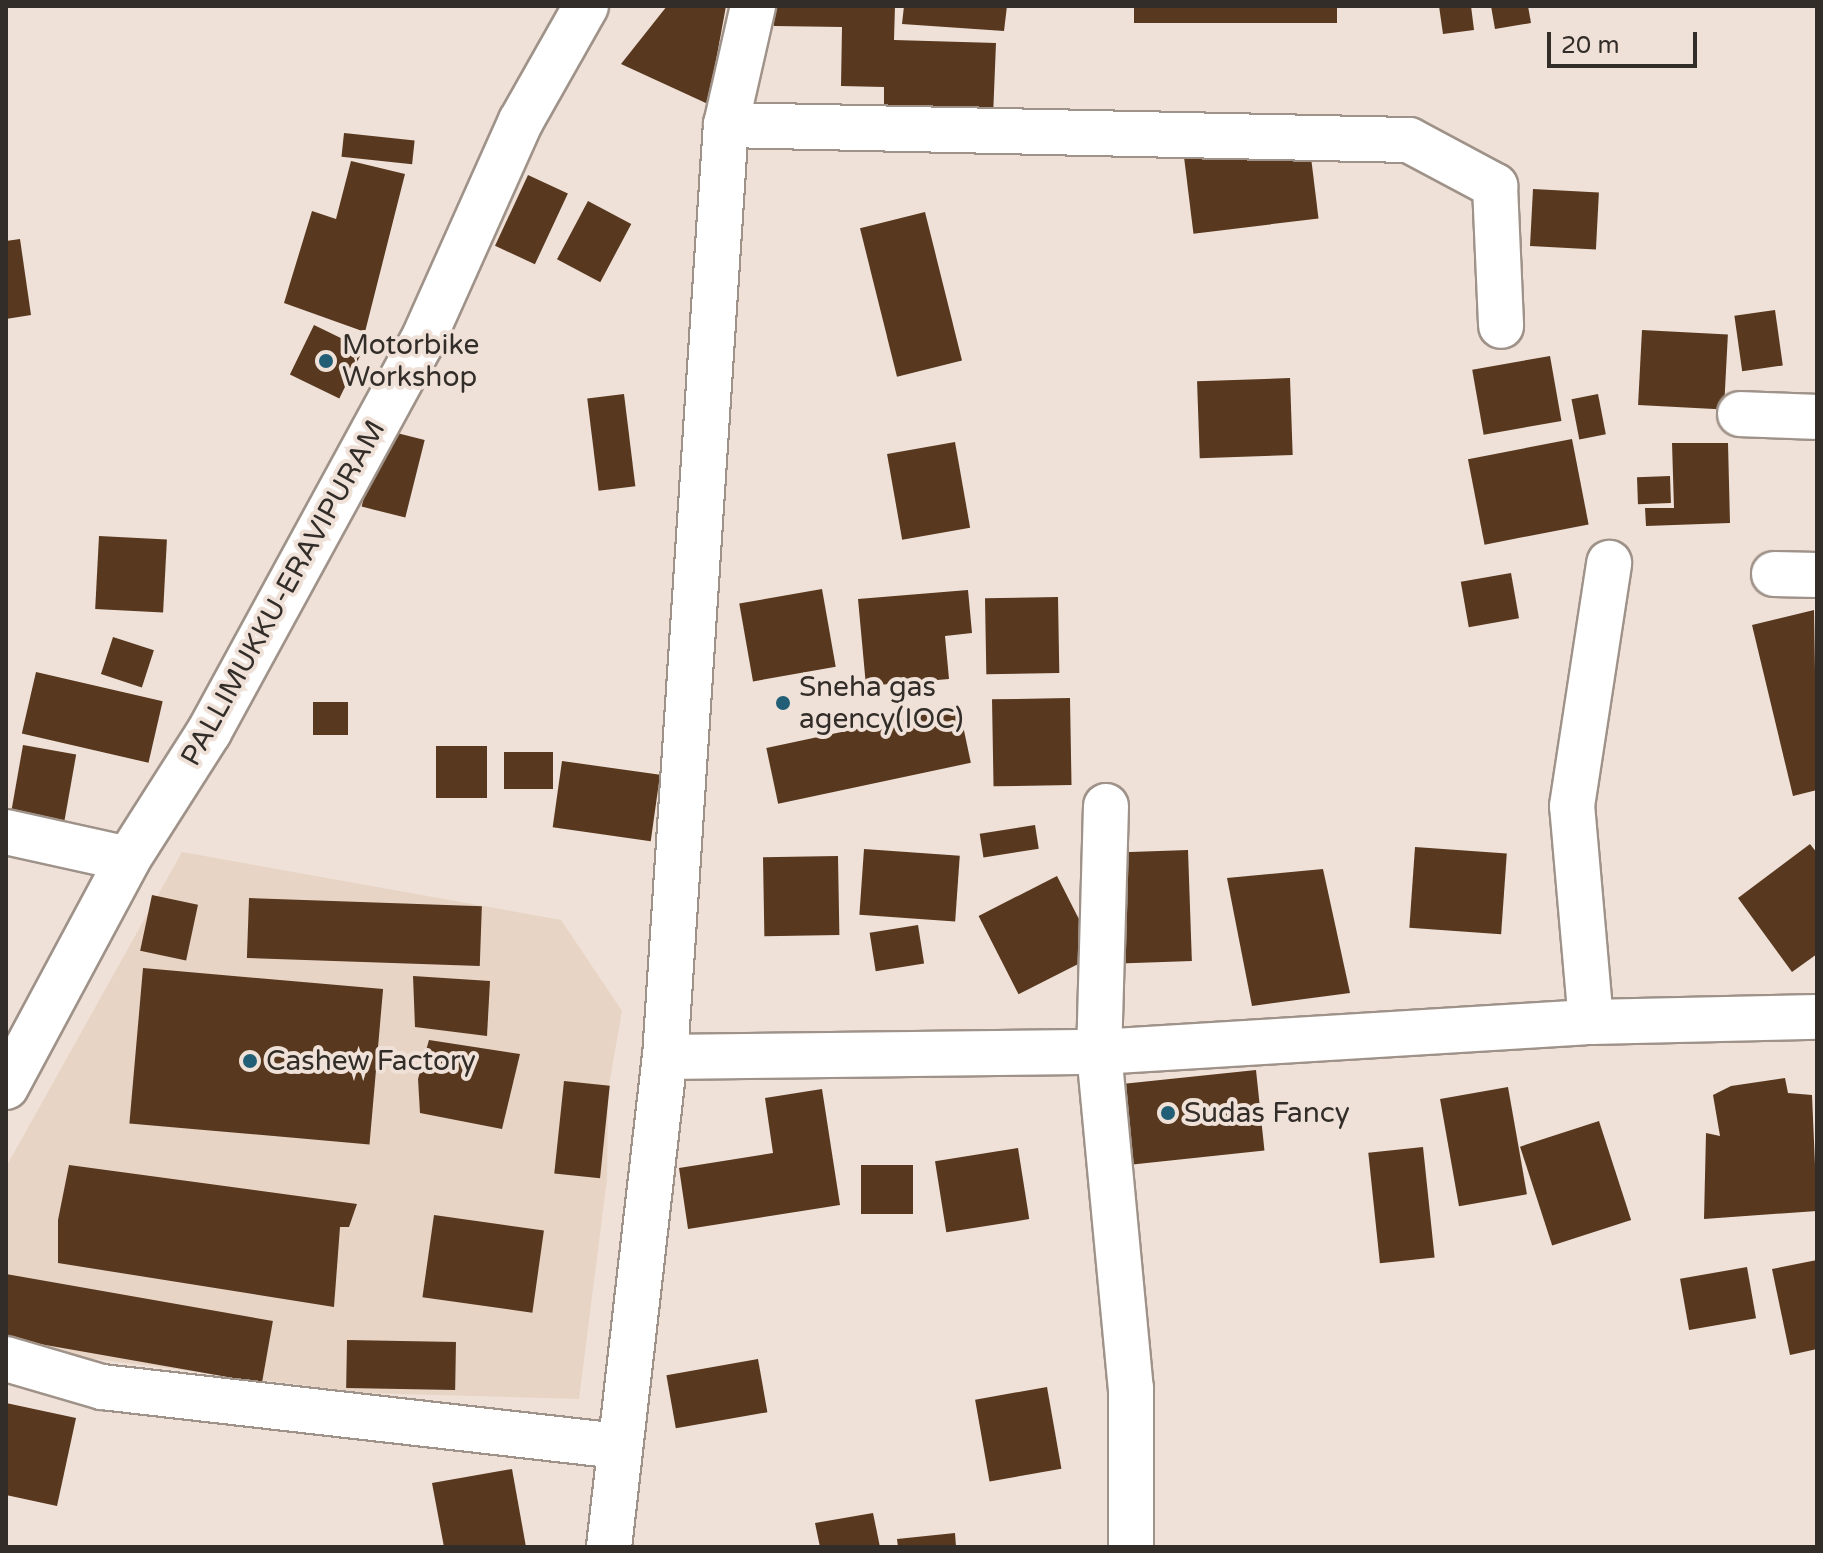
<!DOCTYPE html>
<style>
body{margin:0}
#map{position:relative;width:1823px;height:1553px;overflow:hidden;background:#efe1d7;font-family:"Varela Round",sans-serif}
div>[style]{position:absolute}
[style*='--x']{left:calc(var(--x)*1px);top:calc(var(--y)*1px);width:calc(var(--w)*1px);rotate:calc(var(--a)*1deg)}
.built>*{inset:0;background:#e7d4c5}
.building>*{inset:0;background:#58381f;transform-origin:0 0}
.roads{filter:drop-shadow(2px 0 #9f9289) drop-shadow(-2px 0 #9f9289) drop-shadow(0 2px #9f9289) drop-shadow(0 -2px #9f9289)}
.minor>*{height:44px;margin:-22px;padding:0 22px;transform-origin:22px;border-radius:22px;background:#fff}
.secondary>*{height:44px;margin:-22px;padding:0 22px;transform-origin:22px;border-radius:22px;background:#fff}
.dots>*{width:22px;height:22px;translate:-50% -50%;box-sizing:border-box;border:4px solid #efe1d7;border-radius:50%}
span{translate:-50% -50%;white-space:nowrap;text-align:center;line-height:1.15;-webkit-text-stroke:8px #efe1d7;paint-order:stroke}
.poi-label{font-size:28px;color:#322d29}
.left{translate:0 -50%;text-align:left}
.street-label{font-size:28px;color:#322d29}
.frame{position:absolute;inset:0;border:8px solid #322d29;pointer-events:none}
.scale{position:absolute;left:1547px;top:32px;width:150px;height:36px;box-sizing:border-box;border:4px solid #322d29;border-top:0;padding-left:10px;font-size:24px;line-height:28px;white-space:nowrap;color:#322d29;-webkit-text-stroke:6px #efe1d7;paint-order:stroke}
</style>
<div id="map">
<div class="built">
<div style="clip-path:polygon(182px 852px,561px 920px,622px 1011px,608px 1091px,607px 1179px,579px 1399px,365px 1393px,6px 1348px,6px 1167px)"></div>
</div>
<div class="building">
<div style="clip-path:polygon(667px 6px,726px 6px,708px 104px,621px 64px)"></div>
<div style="clip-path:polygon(774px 6px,895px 6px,894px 40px,996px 43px,993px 117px,884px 113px,884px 87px,841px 86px,842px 27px,774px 26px)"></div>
<div style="clip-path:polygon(904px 6px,1007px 6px,1004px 31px,902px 24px)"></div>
<div style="left:1134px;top:6px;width:203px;height:17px"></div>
<div style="clip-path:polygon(1439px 6px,1471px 6px,1474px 30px,1443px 34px)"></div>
<div style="clip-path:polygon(1491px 6px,1528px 6px,1531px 23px,1495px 29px)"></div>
<div style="left:344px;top:133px;width:71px;height:24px;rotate:6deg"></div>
<div style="left:1309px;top:141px;width:78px;height:126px;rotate:83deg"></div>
<div style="clip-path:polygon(351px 161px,405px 174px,365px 332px,284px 303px,312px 211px,336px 219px)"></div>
<div style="left:528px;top:175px;width:44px;height:78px;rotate:25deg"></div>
<div style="left:1533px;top:189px;width:66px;height:57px;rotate:3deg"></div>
<div style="left:588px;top:201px;width:49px;height:66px;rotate:28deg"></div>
<div style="left:925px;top:212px;width:153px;height:67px;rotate:76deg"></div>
<div style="clip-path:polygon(20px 239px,31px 315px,6px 319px,6px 241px)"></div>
<div style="left:1775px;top:310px;width:56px;height:41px;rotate:82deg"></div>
<div style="left:314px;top:325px;width:55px;height:55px;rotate:26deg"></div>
<div style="left:1642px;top:330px;width:86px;height:75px;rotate:3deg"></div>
<div style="left:1550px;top:356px;width:66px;height:79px;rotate:80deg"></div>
<div style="left:1290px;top:378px;width:77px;height:93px;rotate:88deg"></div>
<div style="left:624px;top:394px;width:93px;height:37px;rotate:83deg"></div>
<div style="left:1598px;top:394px;width:41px;height:27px;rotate:79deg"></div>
<div style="left:381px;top:429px;width:45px;height:80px;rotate:14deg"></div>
<div style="left:1572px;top:439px;width:87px;height:106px;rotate:79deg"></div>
<div style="left:955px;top:442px;width:87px;height:69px;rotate:80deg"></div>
<div style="clip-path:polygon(1672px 443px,1728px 443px,1730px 523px,1646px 526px,1645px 508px,1674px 508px)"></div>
<div style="left:1670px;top:476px;width:27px;height:33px;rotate:88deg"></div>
<div style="left:99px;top:536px;width:68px;height:73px;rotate:3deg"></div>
<div style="left:1511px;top:573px;width:46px;height:51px;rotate:80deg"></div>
<div style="left:822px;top:589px;width:79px;height:84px;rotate:80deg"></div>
<div style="clip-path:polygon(968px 590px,972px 633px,945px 636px,949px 679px,866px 686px,858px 599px)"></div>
<div style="left:1058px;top:597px;width:76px;height:73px;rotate:89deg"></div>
<div style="clip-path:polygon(1814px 610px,1817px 790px,1793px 796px,1752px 625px)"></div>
<div style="left:113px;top:637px;width:43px;height:39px;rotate:18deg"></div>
<div style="left:36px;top:672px;width:130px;height:63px;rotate:13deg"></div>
<div style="left:1070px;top:698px;width:87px;height:78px;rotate:89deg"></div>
<div style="left:313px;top:702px;width:35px;height:33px"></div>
<div style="left:959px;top:707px;width:57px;height:197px;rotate:78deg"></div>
<div style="left:23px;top:745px;width:54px;height:70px;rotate:10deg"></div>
<div style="left:436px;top:746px;width:51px;height:52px"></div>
<div style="left:504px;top:752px;width:49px;height:37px"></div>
<div style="left:562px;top:761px;width:99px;height:67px;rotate:8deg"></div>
<div style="left:1035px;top:825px;width:24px;height:56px;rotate:81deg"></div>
<div style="clip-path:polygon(1810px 844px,1817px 853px,1817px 954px,1792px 972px,1738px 898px)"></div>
<div style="left:1415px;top:847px;width:92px;height:81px;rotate:4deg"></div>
<div style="left:864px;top:849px;width:96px;height:66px;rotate:4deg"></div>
<div style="left:1188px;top:850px;width:111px;height:72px;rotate:88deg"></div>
<div style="left:838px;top:856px;width:79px;height:75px;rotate:89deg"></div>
<div style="clip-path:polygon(1323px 869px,1350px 993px,1252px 1006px,1227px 878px)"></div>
<div style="left:1057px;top:876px;width:88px;height:88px;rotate:63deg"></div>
<div style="left:152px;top:895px;width:47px;height:57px;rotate:12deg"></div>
<div style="left:249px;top:898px;width:233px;height:60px;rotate:2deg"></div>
<div style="left:918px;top:925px;width:39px;height:49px;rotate:81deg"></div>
<div style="left:143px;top:968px;width:241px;height:156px;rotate:5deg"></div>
<div style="clip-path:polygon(413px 976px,490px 981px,487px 1036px,415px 1027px)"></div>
<div style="clip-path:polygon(429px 1040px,520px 1054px,502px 1129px,420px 1113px,418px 1079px)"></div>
<div style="left:1256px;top:1070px;width:81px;height:142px;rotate:84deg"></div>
<div style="clip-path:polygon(1785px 1078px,1788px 1093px,1812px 1095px,1817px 1211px,1704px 1219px,1706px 1133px,1720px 1136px,1713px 1095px,1731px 1086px)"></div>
<div style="left:564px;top:1081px;width:46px;height:93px;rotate:6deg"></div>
<div style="left:1508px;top:1087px;width:109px;height:69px;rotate:80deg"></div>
<div style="clip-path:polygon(822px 1089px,840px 1205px,688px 1229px,679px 1168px,773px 1153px,765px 1098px)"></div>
<div style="left:1599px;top:1121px;width:104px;height:83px;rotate:72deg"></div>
<div style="left:1423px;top:1147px;width:111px;height:55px;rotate:84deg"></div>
<div style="left:1018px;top:1148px;width:72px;height:84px;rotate:81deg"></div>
<div style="clip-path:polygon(69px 1165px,357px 1204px,349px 1227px,340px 1227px,334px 1307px,58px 1263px,58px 1220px)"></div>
<div style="left:861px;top:1165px;width:52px;height:49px"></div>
<div style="left:434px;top:1215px;width:111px;height:83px;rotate:8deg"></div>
<div style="clip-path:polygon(1817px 1260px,1817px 1349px,1790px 1355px,1772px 1269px)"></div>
<div style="left:1747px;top:1267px;width:52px;height:68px;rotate:80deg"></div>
<div style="left:6px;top:1274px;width:271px;height:63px;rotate:10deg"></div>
<div style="left:347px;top:1340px;width:109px;height:48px;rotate:1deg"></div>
<div style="left:758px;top:1359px;width:54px;height:93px;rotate:80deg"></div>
<div style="left:1047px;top:1387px;width:83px;height:73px;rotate:80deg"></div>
<div style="clip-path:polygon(6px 1403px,76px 1418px,57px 1506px,6px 1495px)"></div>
<div style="clip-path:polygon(512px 1469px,526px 1547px,444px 1547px,432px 1483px)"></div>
<div style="clip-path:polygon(873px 1513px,880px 1547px,820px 1547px,815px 1523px)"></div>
<div style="clip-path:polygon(955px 1533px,956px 1547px,898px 1547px,897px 1539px)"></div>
</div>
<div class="roads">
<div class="minor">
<div style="--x:726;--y:125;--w:683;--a:1.26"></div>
<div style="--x:1409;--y:140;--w:98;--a:28.1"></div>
<div style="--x:1495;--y:186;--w:140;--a:87.5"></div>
<div style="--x:1740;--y:414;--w:77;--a:2.2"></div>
<div style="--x:1774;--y:574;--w:43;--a:1.3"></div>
<div style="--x:1106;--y:806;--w:246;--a:91.6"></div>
<div style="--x:1099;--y:1052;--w:338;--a:84.6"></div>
<div style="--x:1131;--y:1388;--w:159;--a:90"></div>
<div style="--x:6;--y:832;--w:125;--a:12.5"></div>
<div style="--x:1591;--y:1022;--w:217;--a:-95"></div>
<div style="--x:1572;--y:806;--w:246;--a:-81.3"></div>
<div style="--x:665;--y:1057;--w:434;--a:-0.7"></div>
<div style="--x:1099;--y:1052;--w:493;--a:-3.5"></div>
<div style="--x:1591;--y:1022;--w:226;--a:-1.3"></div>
<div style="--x:6;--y:1359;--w:100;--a:16.3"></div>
<div style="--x:102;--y:1387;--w:519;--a:6.52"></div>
<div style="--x:609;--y:1547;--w:493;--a:-83.5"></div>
<div style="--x:665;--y:1057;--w:934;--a:-86.26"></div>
<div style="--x:726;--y:125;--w:122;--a:-77.2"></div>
</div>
<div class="secondary">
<div style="--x:6;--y:1087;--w:259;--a:-61.8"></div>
<div style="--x:128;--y:859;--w:151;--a:-57.5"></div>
<div style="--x:209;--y:732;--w:444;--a:-61.4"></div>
<div style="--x:422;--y:342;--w:242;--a:-65.9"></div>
<div style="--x:521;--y:121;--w:132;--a:-60.5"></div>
</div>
</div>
<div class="dots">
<div style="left:326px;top:361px;background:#225f76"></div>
<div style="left:783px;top:703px;background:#225f76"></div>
<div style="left:250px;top:1061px;background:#225f76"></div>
<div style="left:1168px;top:1113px;background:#225f76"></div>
</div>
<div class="poi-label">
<span class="left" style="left:342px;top:361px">Motorbike<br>Workshop</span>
<span class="left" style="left:799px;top:703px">Sneha gas<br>agency(IOC)</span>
<span class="left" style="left:266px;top:1061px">Cashew Factory</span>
<span class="left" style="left:1184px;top:1113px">Sudas Fancy</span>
</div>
<div class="street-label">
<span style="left:283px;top:593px;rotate:-61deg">PALLIMUKKU-ERAVIPURAM</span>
</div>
<div class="frame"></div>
<div class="scale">20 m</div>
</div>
